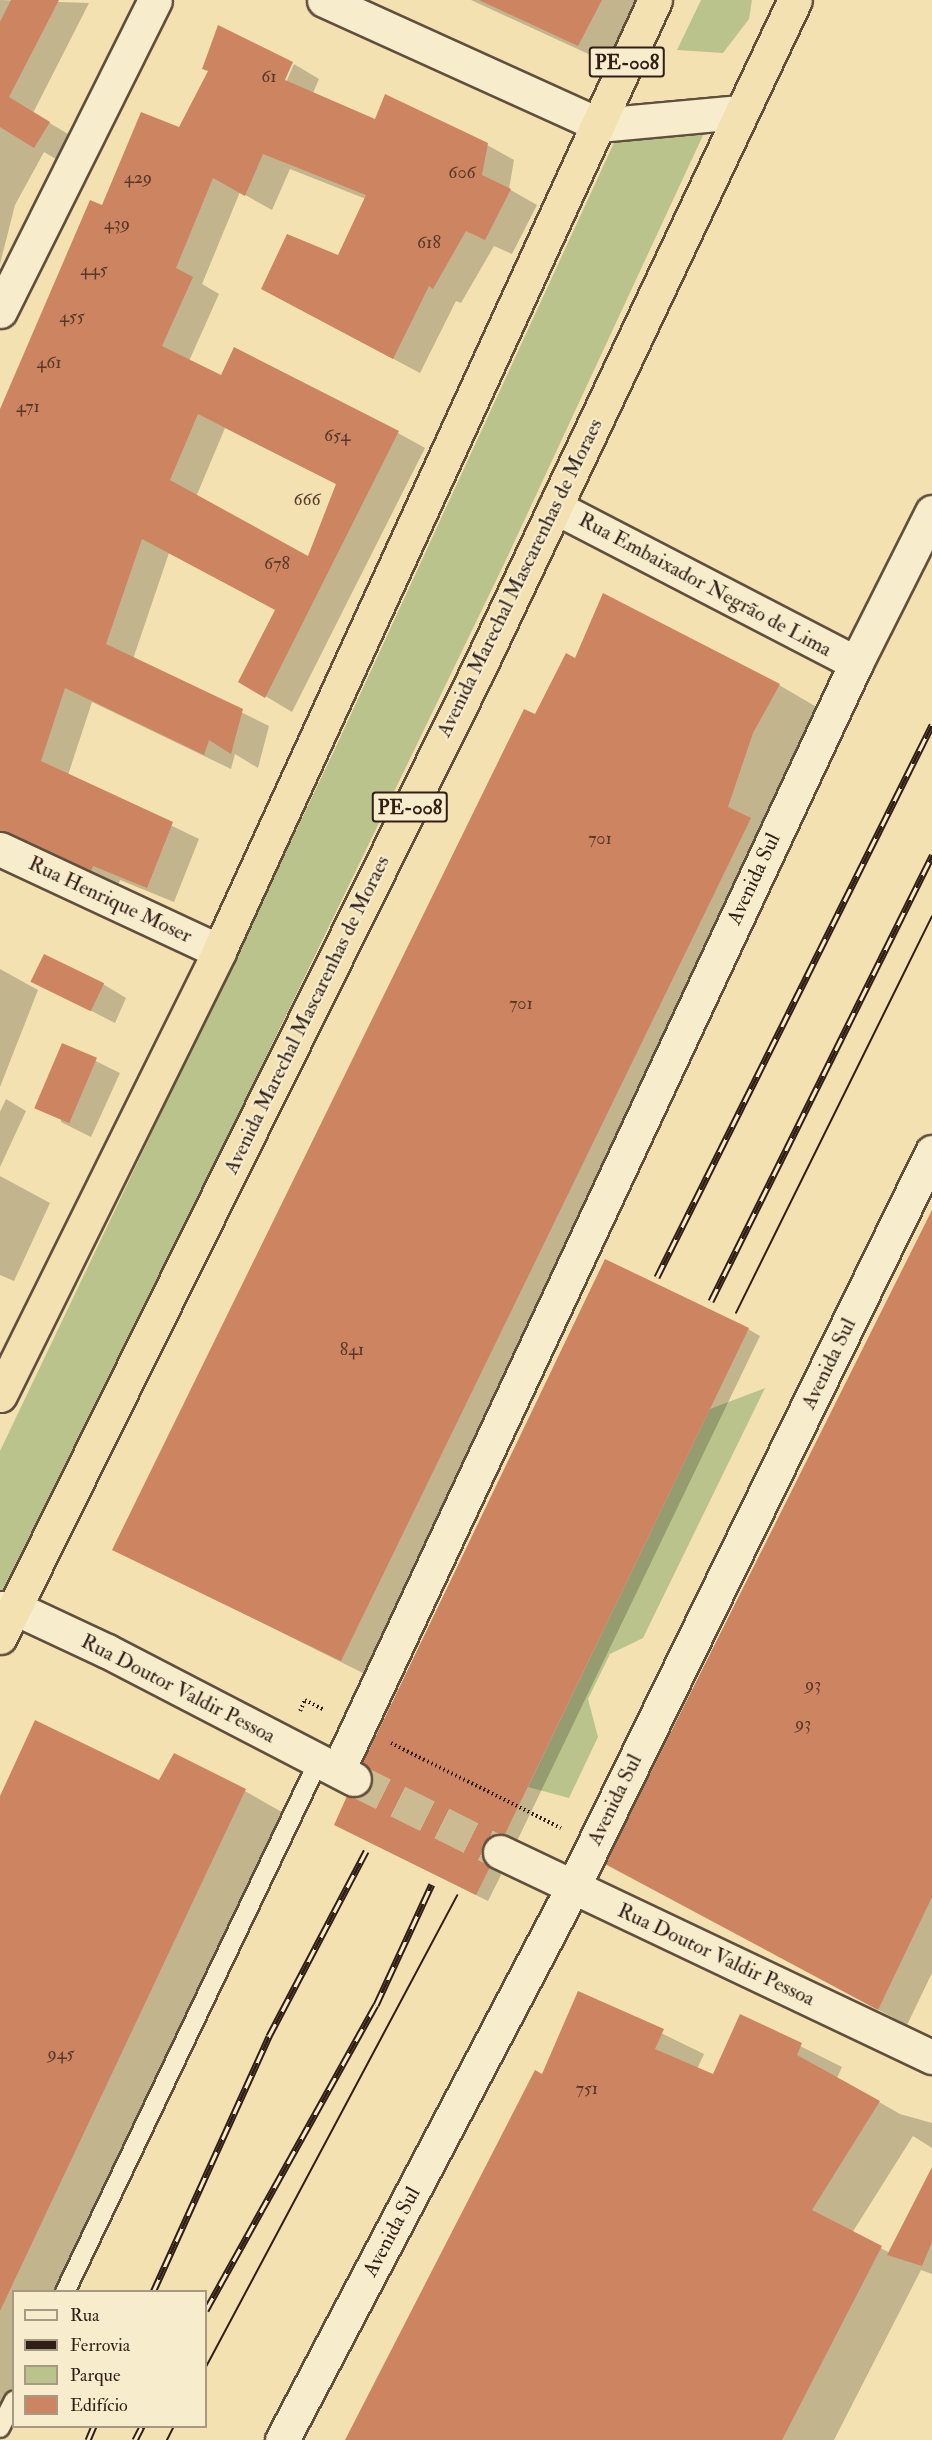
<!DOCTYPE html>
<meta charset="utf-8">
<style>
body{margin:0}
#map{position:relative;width:932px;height:2440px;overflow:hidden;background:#f3e1b1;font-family:"IM FELL Double Pica",serif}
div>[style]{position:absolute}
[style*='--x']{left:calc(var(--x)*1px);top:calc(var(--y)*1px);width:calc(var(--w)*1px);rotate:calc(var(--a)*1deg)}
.green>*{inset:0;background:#bac38c}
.shadow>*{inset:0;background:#0003}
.building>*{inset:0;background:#cd8561;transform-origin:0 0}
.street-tunnel>*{height:33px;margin-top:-16.5px;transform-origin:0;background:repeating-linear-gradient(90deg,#ccba92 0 33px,transparent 0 49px)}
.path>*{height:4px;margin-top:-2px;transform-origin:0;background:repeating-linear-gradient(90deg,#301e17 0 1.5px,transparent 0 4.5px)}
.roads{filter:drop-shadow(2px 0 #614f3e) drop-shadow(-2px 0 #614f3e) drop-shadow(0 2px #614f3e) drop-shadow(0 -2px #614f3e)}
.lane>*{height:18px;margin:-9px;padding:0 9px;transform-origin:9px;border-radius:9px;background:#f7eccc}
.street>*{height:33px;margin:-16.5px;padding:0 16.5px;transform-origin:16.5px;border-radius:16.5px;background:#f7eccc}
.highway>*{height:33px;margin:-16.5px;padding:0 16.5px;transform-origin:16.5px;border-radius:16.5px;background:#f3e1b1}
.tram>*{height:1.5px;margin:-0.75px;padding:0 0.75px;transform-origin:0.75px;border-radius:0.75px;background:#301e17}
.rail>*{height:7px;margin-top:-3.5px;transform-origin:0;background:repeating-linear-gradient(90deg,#f7eccc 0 14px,#301e17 0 28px);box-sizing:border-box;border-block:2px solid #301e17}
span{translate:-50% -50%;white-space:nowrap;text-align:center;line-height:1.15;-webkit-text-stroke:4.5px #f7eccc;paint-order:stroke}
.number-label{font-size:18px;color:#57382a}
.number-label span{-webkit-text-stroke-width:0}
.shield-label span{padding:2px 4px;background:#f7eccc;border:2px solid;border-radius:4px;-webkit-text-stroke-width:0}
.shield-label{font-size:20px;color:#301e17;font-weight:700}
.street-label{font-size:21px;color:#301e17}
.legend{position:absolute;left:12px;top:2290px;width:195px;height:138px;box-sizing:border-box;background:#f7eccc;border:2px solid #a79a84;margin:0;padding:8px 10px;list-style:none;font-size:18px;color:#301e17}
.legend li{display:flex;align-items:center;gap:12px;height:30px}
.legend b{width:30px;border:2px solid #a79a84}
</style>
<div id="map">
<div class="green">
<div style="clip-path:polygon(701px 0,752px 0,749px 19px,723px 53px,677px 50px)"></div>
<div style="clip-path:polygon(705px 131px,505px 562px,6px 1595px,0 1592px,0 1451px,334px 751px,618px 134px)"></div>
<div style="clip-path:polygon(765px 1388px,643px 1638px,610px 1654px,588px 1699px,598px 1737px,569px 1798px,528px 1787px,710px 1409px)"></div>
</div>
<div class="shadow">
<div style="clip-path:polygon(0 0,89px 3px,33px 113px,73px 137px,59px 161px,44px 152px,15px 205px,0 264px)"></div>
<div style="clip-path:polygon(471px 0,655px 0,621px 69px)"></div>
<div style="clip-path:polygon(evenodd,294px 64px,319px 79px,313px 93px,376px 121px,487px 145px,514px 160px,509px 189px,537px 205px,512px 254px,494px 246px,461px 303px,456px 301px,420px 373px,290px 304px,339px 257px,366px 199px,290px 169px,272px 210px,240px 192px,202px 284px,219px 294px,189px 361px,222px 377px,398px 433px,425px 448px,292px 712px,240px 681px,277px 610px,169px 553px,133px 659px,269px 726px,258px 768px,235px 754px,231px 769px,92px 702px,68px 775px,199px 839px,174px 902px,120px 880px,118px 885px,33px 846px,6px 831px,0 819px,0 413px,103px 207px,179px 128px,284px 87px,294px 64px,225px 428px,338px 485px,309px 558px,196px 497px,225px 428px)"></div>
<div style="clip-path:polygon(575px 660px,779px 685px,820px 709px,769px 830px,791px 843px,383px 1683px,114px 1549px,536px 716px)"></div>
<div style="clip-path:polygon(0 969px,38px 990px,0 1087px)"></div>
<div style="clip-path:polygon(33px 981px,103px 984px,126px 998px,115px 1023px)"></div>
<div style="clip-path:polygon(63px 1045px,120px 1073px,91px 1137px,61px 1122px)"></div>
<div style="clip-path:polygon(6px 1099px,26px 1111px,0 1167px,0 1112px)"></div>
<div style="clip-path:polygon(0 1176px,50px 1203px,14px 1281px,0 1275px)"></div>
<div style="clip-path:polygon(932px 1213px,932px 1973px,907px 2025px,607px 1864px)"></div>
<div style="clip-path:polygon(748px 1329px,760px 1336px,517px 1841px,495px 1850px,493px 1862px,501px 1875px,488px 1901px,347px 1831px,364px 1797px)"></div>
<div style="clip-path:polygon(160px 1782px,245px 1791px,287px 1815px,62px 2292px,14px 2292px,14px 2395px,0 2424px,0 1800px)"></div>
<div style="clip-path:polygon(579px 1993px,704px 2054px,697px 2069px,714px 2076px,740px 2016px,842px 2067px,837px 2078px,900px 2114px,932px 2123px,932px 2148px,913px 2136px,852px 2233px,890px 2253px,932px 2171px,932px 2274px,921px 2270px,834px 2440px,347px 2440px,543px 2076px)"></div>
</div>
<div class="building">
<div style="clip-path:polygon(11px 0,59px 0,9px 97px,50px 122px,34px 148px,0 127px,0 22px)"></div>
<div style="clip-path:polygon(479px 0,602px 0,578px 46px)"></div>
<div style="clip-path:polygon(evenodd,218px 25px,293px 62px,285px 80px,375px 119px,385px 94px,488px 143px,482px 175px,511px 189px,485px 240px,466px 231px,433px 289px,429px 286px,393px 359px,261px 289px,287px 234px,338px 255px,366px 195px,263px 154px,245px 196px,213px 178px,176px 268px,193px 277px,162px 346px,221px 375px,234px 347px,399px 431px,265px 698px,238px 682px,275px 610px,142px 539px,106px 644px,243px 709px,231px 754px,209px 740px,204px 755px,65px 688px,41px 761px,173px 822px,147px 888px,93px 866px,91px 871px,0 831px,0 409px,90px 200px,102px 205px,141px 112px,179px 127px,208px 71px,202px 69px,218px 25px,198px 414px,336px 484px,308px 556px,170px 480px,198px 414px)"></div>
<div style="clip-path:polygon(603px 593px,780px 684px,753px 733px,728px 807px,751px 818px,341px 1661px,112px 1550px,524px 709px,535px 714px,566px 653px,575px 658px)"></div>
<div style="left:44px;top:954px;width:67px;height:31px;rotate:26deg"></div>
<div style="left:62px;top:1043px;width:38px;height:71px;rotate:23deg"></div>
<div style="clip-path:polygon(932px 1210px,932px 1897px,878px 2010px,605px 1864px)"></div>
<div style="clip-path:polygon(605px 1259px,749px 1328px,505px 1834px,483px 1843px,481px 1854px,490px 1867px,476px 1895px,334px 1825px,347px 1796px,364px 1795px,371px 1787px,373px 1778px,363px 1763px)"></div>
<div style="clip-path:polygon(35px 1720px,159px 1780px,174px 1753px,246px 1789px,0 2311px,0 1796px)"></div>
<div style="clip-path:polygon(578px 1991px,664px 2029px,655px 2049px,713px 2074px,740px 2014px,802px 2043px,797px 2055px,880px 2101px,812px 2210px,882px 2246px,782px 2440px,345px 2440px,535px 2070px,542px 2074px)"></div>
<div style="clip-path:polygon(932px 2167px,932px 2242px,922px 2266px,887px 2255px)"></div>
</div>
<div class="street-tunnel">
<div style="--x:354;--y:1779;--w:163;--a:26.6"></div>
</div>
<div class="path">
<div style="--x:300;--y:1711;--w:12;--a:-66"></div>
<div style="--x:305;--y:1700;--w:22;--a:27"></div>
<div style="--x:391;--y:1743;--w:190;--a:26.6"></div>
</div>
<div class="roads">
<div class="lane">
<div style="--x:65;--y:2292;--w:590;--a:-64.48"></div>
<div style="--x:0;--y:2428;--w:31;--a:-63"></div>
</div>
<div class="street">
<div style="--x:324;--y:0;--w:302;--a:24.4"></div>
<div style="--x:599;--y:125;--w:142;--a:-5.3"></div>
<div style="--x:0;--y:311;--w:347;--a:-63.5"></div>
<div style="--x:555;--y:507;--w:339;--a:27.4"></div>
<div style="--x:0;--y:849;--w:242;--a:25"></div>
<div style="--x:0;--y:1608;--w:15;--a:0"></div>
<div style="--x:15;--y:1608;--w:102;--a:25.1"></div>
<div style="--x:107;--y:1651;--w:278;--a:27.4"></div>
<div style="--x:338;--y:1770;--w:1222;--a:-64.92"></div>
<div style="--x:856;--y:663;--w:169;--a:-63.3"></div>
<div style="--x:500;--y:1852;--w:478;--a:25.4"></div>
<div style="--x:282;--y:2440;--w:625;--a:-62.25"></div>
<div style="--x:573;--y:1887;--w:818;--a:-63.97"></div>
</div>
<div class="highway">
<div style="--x:0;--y:1395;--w:495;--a:-63.7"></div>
<div style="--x:219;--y:951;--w:1046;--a:-65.37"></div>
<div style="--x:0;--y:1637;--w:1076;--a:-63.7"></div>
<div style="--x:477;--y:672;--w:743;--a:-64.68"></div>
</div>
</div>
<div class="tram">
<div style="--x:736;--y:1313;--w:442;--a:-63.7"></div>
<div style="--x:206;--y:2367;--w:534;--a:-61.95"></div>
<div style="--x:167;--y:2440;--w:16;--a:-63"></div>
</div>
<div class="rail">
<div style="--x:657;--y:1277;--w:617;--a:-63.52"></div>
<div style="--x:711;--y:1301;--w:498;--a:-63.6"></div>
<div style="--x:153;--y:2292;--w:281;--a:-65.6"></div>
<div style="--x:269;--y:2036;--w:209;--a:-62.3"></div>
<div style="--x:206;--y:2310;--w:349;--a:-60.9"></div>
<div style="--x:376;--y:2005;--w:133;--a:-65.2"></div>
<div style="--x:88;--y:2440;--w:15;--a:-67"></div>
<div style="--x:135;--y:2440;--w:16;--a:-63"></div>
</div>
<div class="number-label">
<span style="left:269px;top:77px">61</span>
<span style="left:462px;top:173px">606</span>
<span style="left:138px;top:178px">429</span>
<span style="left:117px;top:224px">439</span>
<span style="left:429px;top:243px">618</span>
<span style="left:94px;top:270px">445</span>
<span style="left:72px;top:317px">455</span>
<span style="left:49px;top:363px">461</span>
<span style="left:28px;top:407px">471</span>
<span style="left:337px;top:436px">654</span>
<span style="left:307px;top:500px">666</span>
<span style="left:277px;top:564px">678</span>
<span style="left:600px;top:839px">701</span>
<span style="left:521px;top:1004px">701</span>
<span style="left:352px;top:1350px">841</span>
<span style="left:813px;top:1685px">93</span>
<span style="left:803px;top:1724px">93</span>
<span style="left:61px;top:2054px">945</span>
<span style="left:587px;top:2089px">751</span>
</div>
<div class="shield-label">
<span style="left:627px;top:62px">PE-008</span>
<span style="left:410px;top:807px">PE-008</span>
</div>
<div class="street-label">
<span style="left:520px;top:578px;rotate:-64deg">Avenida Marechal Mascarenhas de Moraes</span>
<span style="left:705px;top:585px;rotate:28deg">Rua Embaixador Negrão de Lima</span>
<span style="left:754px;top:879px;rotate:-65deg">Avenida Sul</span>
<span style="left:110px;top:900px;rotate:25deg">Rua Henrique Moser</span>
<span style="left:307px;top:1015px;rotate:-64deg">Avenida Marechal Mascarenhas de Moraes</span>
<span style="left:829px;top:1364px;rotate:-64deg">Avenida Sul</span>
<span style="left:178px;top:1689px;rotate:27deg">Rua Doutor Valdir Pessoa</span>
<span style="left:615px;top:1800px;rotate:-64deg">Avenida Sul</span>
<span style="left:716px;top:1955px;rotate:25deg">Rua Doutor Valdir Pessoa</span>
<span style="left:392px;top:2232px;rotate:-62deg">Avenida Sul</span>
</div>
<ul class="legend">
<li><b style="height:8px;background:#f7eccc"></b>Rua</li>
<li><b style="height:8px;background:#301e17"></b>Ferrovia</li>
<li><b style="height:16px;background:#bac38c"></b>Parque</li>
<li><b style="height:16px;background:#cd8561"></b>Edifício</li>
</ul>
</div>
